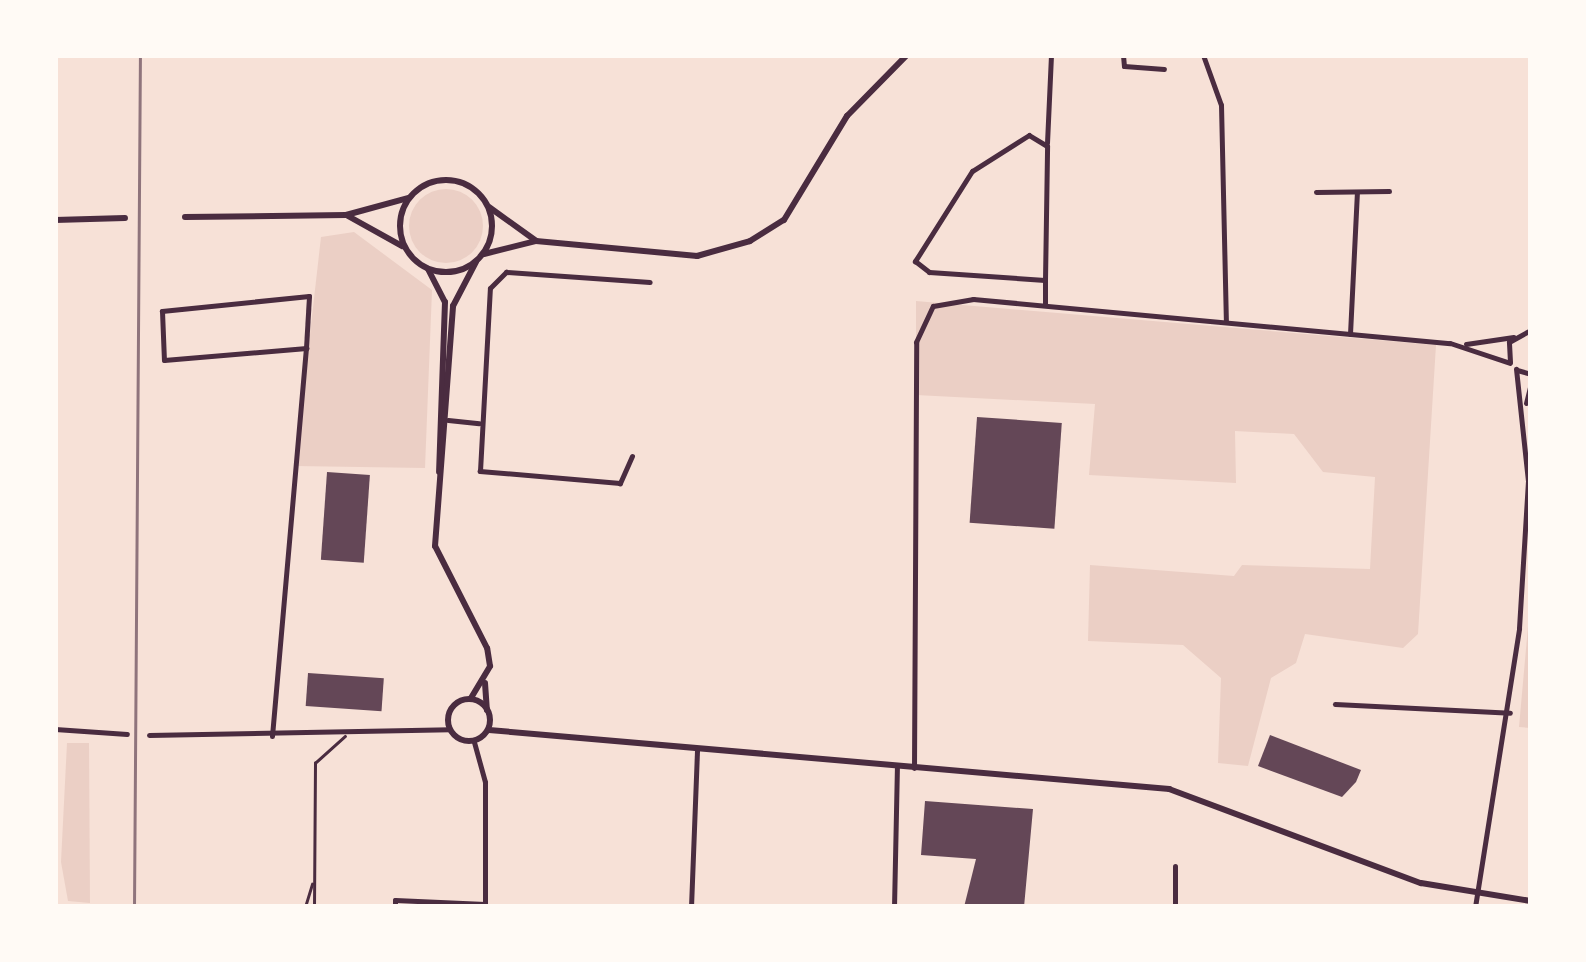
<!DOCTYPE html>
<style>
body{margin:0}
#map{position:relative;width:1586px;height:962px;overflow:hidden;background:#f7e1d7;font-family:"Libre Baskerville",serif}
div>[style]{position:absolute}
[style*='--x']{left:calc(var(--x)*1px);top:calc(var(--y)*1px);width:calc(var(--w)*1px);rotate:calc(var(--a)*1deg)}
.green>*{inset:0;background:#ebcfc5}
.round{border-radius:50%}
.building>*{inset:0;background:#644757;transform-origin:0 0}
.service>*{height:2.5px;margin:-1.25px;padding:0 1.25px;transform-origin:1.25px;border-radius:1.25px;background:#4a2c40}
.minor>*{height:5px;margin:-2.5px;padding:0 2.5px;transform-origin:2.5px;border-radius:2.5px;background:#4a2c40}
.tertiary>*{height:6px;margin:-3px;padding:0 3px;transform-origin:3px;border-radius:3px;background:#4a2c40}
.tertiary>.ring{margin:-3px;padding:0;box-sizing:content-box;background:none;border:6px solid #4a2c40;border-radius:50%}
.secondary>*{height:6px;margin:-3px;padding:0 3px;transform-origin:3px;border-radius:3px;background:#4a2c40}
.secondary>.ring{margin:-3px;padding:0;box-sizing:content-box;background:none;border:6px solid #4a2c40;border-radius:50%}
.rail>*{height:2.5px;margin:-1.25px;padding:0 1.25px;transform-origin:1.25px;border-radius:1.25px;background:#8f747c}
span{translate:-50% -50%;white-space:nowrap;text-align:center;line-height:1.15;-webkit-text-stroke:8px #fffaf5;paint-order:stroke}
.frame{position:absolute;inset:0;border:58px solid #fffaf5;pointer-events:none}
</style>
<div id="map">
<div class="green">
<div class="round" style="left:409px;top:189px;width:74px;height:74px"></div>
<div style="clip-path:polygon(354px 232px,432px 290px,425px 468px,295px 466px,321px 237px)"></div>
<div style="clip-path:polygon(916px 301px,1436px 345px,1418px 634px,1403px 648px,1305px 634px,1296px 663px,1271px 678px,1248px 766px,1218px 763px,1221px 678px,1183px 645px,1088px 641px,1090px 565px,1234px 576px,1242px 565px,1370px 569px,1375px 477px,1323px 472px,1294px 434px,1235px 431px,1236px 483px,1089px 475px,1095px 404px,916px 395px)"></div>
<div style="clip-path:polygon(1531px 593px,1531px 728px,1519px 727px)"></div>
<div style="clip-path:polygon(67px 743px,89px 743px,90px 903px,68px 901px,61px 862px)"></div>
</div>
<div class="building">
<div style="left:977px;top:417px;width:85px;height:106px;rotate:4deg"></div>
<div style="left:327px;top:472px;width:43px;height:88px;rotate:4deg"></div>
<div style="left:308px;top:673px;width:76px;height:33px;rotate:4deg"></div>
<div style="clip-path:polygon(1270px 735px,1361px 770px,1356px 782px,1342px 797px,1258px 766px)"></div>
<div style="clip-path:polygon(925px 801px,1033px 809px,1024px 907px,964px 907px,976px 859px,921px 855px)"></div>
</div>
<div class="service">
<div style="--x:305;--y:907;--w:24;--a:-73"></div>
<div style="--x:314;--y:907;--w:144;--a:-89.6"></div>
<div style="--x:315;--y:763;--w:40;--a:-42"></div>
</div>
<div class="minor">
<div style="--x:1123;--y:55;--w:11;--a:85"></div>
<div style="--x:1124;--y:66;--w:40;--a:4.3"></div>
<div style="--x:1203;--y:55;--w:53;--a:70.2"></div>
<div style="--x:1221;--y:105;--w:217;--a:88.7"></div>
<div style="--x:1047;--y:143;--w:88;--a:-87.4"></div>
<div style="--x:1316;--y:192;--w:73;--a:-0.8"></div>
<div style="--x:1045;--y:305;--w:25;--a:-90"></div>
<div style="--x:1045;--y:280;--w:134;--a:-89.1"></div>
<div style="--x:1047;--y:146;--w:21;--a:-149"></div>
<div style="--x:1029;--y:135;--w:67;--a:147.7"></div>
<div style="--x:972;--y:171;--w:107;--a:122.3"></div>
<div style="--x:915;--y:261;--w:18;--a:38"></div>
<div style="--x:929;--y:272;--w:116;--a:3.9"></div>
<div style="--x:1350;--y:334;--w:142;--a:-87.2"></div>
<div style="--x:1466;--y:344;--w:48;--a:-8.5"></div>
<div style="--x:1510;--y:362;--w:20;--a:-93"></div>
<div style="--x:1509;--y:342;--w:25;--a:-29"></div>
<div style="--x:1517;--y:370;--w:15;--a:16"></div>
<div style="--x:1526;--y:403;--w:21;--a:-76"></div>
<div style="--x:448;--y:420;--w:31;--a:6"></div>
<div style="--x:632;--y:456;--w:30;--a:114"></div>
<div style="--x:620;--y:483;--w:141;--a:-175.1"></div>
<div style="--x:480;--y:471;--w:183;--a:-86.9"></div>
<div style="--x:490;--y:288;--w:23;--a:-45"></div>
<div style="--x:506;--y:272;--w:144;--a:4"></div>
<div style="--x:1335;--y:704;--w:175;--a:2.9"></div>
<div style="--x:55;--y:729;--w:72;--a:4"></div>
<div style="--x:149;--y:735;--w:301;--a:-1.1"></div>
<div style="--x:272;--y:736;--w:389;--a:-85"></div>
<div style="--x:306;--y:348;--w:52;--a:-86.7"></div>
<div style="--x:309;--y:296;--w:148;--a:174.2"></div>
<div style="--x:162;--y:311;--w:49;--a:87.7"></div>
<div style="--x:164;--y:360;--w:143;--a:-4.8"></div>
<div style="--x:474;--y:742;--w:41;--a:74.6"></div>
<div style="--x:485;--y:782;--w:125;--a:90"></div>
<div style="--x:914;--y:768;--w:426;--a:-89.7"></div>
<div style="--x:916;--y:342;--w:40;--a:-65"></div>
<div style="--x:933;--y:306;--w:41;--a:-9.9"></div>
<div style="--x:973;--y:299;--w:479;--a:5.3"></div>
<div style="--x:1450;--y:343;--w:63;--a:18.4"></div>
<div style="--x:1175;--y:866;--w:41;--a:90"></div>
<div style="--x:395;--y:907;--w:7;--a:-90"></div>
<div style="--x:395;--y:900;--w:90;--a:2.5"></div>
<div style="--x:691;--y:907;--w:157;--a:-87.8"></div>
<div style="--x:894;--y:907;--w:141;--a:-88.8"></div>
<div style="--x:1475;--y:907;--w:282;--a:-81"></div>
<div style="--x:1519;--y:628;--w:147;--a:-86.5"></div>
<div style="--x:1528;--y:481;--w:113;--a:-96.1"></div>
</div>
<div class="tertiary">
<div style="--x:428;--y:269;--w:37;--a:63"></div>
<div style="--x:445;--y:302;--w:170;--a:92"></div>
<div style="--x:485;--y:683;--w:27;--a:86"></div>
<div style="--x:471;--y:698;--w:37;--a:-59"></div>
<div style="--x:490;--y:666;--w:18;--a:-99"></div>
<div style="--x:487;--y:648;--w:114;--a:-117"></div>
<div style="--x:435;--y:546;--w:241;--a:-85.7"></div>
<div style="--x:453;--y:306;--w:50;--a:-62.4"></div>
<div class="ring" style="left:448px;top:699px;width:36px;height:36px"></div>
<div style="--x:489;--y:730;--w:683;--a:4.96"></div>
<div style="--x:1169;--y:789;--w:269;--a:20.5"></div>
<div style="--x:1421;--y:883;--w:111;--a:9.3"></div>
</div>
<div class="secondary">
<div class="ring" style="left:400px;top:180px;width:86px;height:86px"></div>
<div style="--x:489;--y:207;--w:57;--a:35.7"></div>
<div style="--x:348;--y:216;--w:62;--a:29.1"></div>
<div style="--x:185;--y:217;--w:161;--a:-0.7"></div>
<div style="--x:346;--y:215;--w:64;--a:-15.3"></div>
<div style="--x:55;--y:220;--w:70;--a:-1.6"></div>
<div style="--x:484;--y:254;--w:54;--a:-14"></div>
<div style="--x:536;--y:241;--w:162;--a:5.3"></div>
<div style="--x:697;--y:256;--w:55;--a:-15.8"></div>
<div style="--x:750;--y:241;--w:40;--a:-32"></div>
<div style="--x:784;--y:220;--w:122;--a:-58.8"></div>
<div style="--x:847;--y:116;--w:86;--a:-45.5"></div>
</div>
<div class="rail">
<div style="--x:134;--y:907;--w:852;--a:-89.6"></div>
</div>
<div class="frame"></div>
</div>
